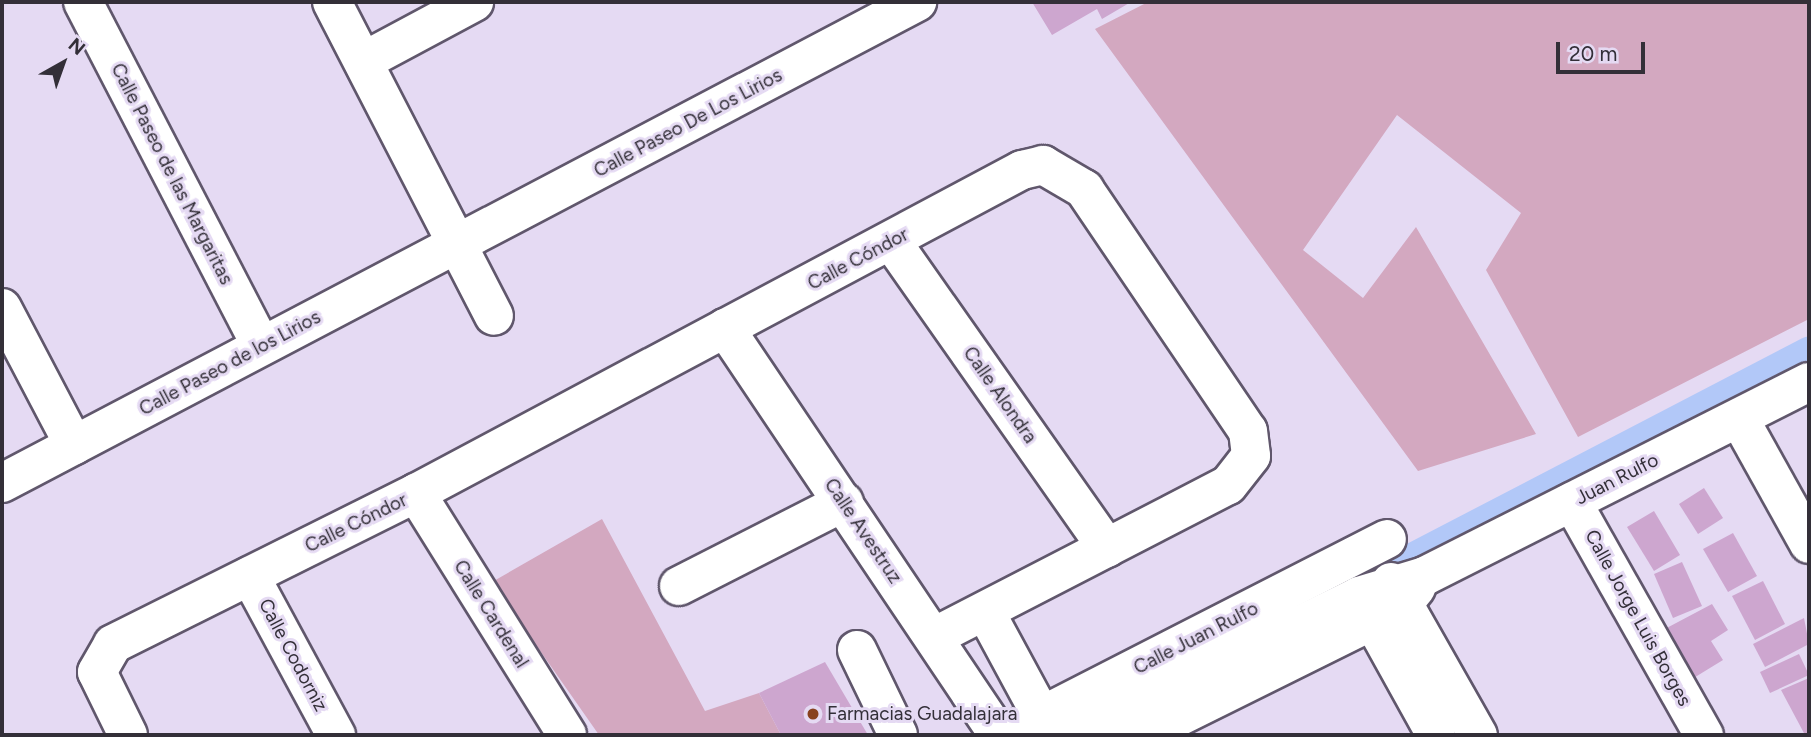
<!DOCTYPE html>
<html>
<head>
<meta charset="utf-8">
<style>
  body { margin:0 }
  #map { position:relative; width:1811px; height:737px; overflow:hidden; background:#e5daf3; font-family:Figtree,sans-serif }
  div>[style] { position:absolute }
  .green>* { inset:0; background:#d3a8c0 }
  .canal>* { height:32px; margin:-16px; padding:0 16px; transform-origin:16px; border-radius:16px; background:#b2c8f8 }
  .building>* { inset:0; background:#cda6cf }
  .roads { filter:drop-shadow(2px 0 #60576c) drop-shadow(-2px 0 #60576c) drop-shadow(0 2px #60576c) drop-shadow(0 -2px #60576c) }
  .minor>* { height:38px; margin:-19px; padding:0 19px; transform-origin:19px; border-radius:19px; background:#fff }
  .dots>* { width:19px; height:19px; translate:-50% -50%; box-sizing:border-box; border:4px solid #e5daf3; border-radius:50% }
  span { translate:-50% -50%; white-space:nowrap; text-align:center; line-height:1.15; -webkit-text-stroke:6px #e5daf3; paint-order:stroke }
  .street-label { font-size:19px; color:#332f38 }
  .poi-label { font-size:19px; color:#332f38 }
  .left { translate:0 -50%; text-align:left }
  .frame { position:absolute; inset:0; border:4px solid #332f38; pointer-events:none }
  .north { position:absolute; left:28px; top:28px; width:70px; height:70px; -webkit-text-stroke:5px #e5daf3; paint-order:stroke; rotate:40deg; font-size:19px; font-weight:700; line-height:28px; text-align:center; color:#332f38 }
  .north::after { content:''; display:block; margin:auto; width:24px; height:32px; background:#332f38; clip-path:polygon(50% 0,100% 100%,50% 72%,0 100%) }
  .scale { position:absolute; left:1556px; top:42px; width:89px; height:32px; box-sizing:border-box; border:4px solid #332f38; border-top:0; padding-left:9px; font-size:21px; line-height:24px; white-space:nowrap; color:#332f38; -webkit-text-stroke:5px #e5daf3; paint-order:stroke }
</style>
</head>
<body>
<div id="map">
  <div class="green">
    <i style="clip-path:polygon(1148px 2px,1809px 2px,1809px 319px,1578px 437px,1486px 270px,1521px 213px,1397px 115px,1303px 250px,1363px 298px,1416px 227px,1536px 434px,1418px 471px,1095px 29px)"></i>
    <i style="clip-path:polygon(602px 519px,705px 711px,759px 693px,781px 735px,599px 735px,492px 582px)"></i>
  </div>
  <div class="canal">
    <i style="left:1375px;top:564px;width:26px;rotate:2deg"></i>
    <i style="left:1401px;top:565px;width:460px;rotate:-27.5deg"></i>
  </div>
  <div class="building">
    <i style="clip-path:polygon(1032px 2px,1131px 2px,1102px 19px,1097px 9px,1052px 35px)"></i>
    <i style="clip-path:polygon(1704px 488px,1723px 518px,1698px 534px,1679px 504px)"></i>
    <i style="clip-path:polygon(1654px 511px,1680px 555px,1654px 571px,1627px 527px)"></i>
    <i style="clip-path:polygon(1733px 533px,1757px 576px,1728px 592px,1703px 549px)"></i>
    <i style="clip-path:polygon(1682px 562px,1702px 606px,1673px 618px,1654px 574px)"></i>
    <i style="clip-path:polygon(1763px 581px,1785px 624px,1755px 640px,1732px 596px)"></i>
    <i style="clip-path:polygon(1712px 604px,1728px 630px,1711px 641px,1723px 660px,1692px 679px,1661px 631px)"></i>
    <i style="clip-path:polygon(1804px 618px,1809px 644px,1765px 667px,1753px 644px)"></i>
    <i style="clip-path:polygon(1799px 654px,1809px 675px,1770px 693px,1760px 672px)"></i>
    <i style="clip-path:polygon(825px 662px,868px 735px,781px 735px,759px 693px)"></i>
    <i style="clip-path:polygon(1809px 678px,1809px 733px,1805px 735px,1781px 690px)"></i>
  </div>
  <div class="roads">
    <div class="minor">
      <i style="left:83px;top:2px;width:387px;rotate:62.6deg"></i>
      <i style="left:332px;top:2px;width:353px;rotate:62.7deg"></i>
      <i style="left:364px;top:61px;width:125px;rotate:-28.2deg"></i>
      <i style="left:892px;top:242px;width:374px;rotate:54.9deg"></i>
      <i style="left:2px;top:308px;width:155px;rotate:62.3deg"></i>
      <i style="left:725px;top:328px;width:490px;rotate:56.1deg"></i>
      <i style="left:1739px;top:418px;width:144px;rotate:60.9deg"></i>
      <i style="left:2px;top:483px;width:1034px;rotate:-27.73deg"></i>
      <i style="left:416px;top:493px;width:285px;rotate:58deg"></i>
      <i style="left:1572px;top:502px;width:268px;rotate:60.5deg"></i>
      <i style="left:250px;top:576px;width:181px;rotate:61.6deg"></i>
      <i style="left:1391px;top:582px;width:176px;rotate:60.4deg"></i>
      <i style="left:679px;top:586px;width:185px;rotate:-27deg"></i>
      <i style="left:1360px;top:598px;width:157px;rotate:61deg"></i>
      <i style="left:986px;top:613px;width:139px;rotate:61.6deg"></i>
      <i style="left:857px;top:650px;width:94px;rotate:64.2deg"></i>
      <i style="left:128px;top:735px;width:70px;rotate:-116.2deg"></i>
      <i style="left:97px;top:672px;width:32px;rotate:-60deg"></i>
      <i style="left:113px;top:644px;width:339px;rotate:-26.5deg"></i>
      <i style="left:416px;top:493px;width:687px;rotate:-28.06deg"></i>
      <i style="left:1022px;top:170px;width:22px;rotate:-13deg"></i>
      <i style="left:1043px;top:165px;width:48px;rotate:30.3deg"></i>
      <i style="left:1084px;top:189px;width:292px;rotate:55.9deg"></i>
      <i style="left:1248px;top:431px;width:25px;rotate:83deg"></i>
      <i style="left:1251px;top:456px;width:37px;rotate:128deg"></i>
      <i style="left:1228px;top:485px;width:331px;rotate:152.7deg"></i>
      <i style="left:1004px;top:735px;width:430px;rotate:-27.1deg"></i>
      <i style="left:1078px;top:735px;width:313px;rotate:-26.3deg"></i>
      <i style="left:1359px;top:596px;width:69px;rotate:-16.9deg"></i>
      <i style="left:1425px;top:576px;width:430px;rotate:-26.8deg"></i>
      <i style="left:1142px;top:735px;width:257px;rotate:-26.4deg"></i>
      <i style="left:1372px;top:621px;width:35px;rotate:-29deg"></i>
      <i style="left:1403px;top:604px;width:21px;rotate:-51deg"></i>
    </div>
  </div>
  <div class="dots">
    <i style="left:813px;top:714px;background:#88411f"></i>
  </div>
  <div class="street-label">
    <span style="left:688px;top:123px;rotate:-28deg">Calle Paseo De Los Lirios</span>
    <span style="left:172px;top:174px;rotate:63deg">Calle Paseo de las Margaritas</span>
    <span style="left:858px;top:259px;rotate:-28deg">Calle Cóndor</span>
    <span style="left:230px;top:363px;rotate:-28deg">Calle Paseo de los Lirios</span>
    <span style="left:1000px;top:395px;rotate:55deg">Calle Alondra</span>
    <span style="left:1617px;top:479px;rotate:-27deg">Juan Rulfo</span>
    <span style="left:356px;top:523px;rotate:-26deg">Calle Cóndor</span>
    <span style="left:863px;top:531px;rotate:56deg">Calle Avestruz</span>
    <span style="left:491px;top:614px;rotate:58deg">Calle Cardenal</span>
    <span style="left:1638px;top:618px;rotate:61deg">Calle Jorge Luis Borges</span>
    <span style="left:1196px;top:638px;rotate:-27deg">Calle Juan Rulfo</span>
    <span style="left:293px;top:655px;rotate:62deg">Calle Codorniz</span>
  </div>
  <div class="poi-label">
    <span class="left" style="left:827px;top:714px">Farmacias Guadalajara</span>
  </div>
  <div class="frame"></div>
  <div class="north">N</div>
  <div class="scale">20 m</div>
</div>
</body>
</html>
